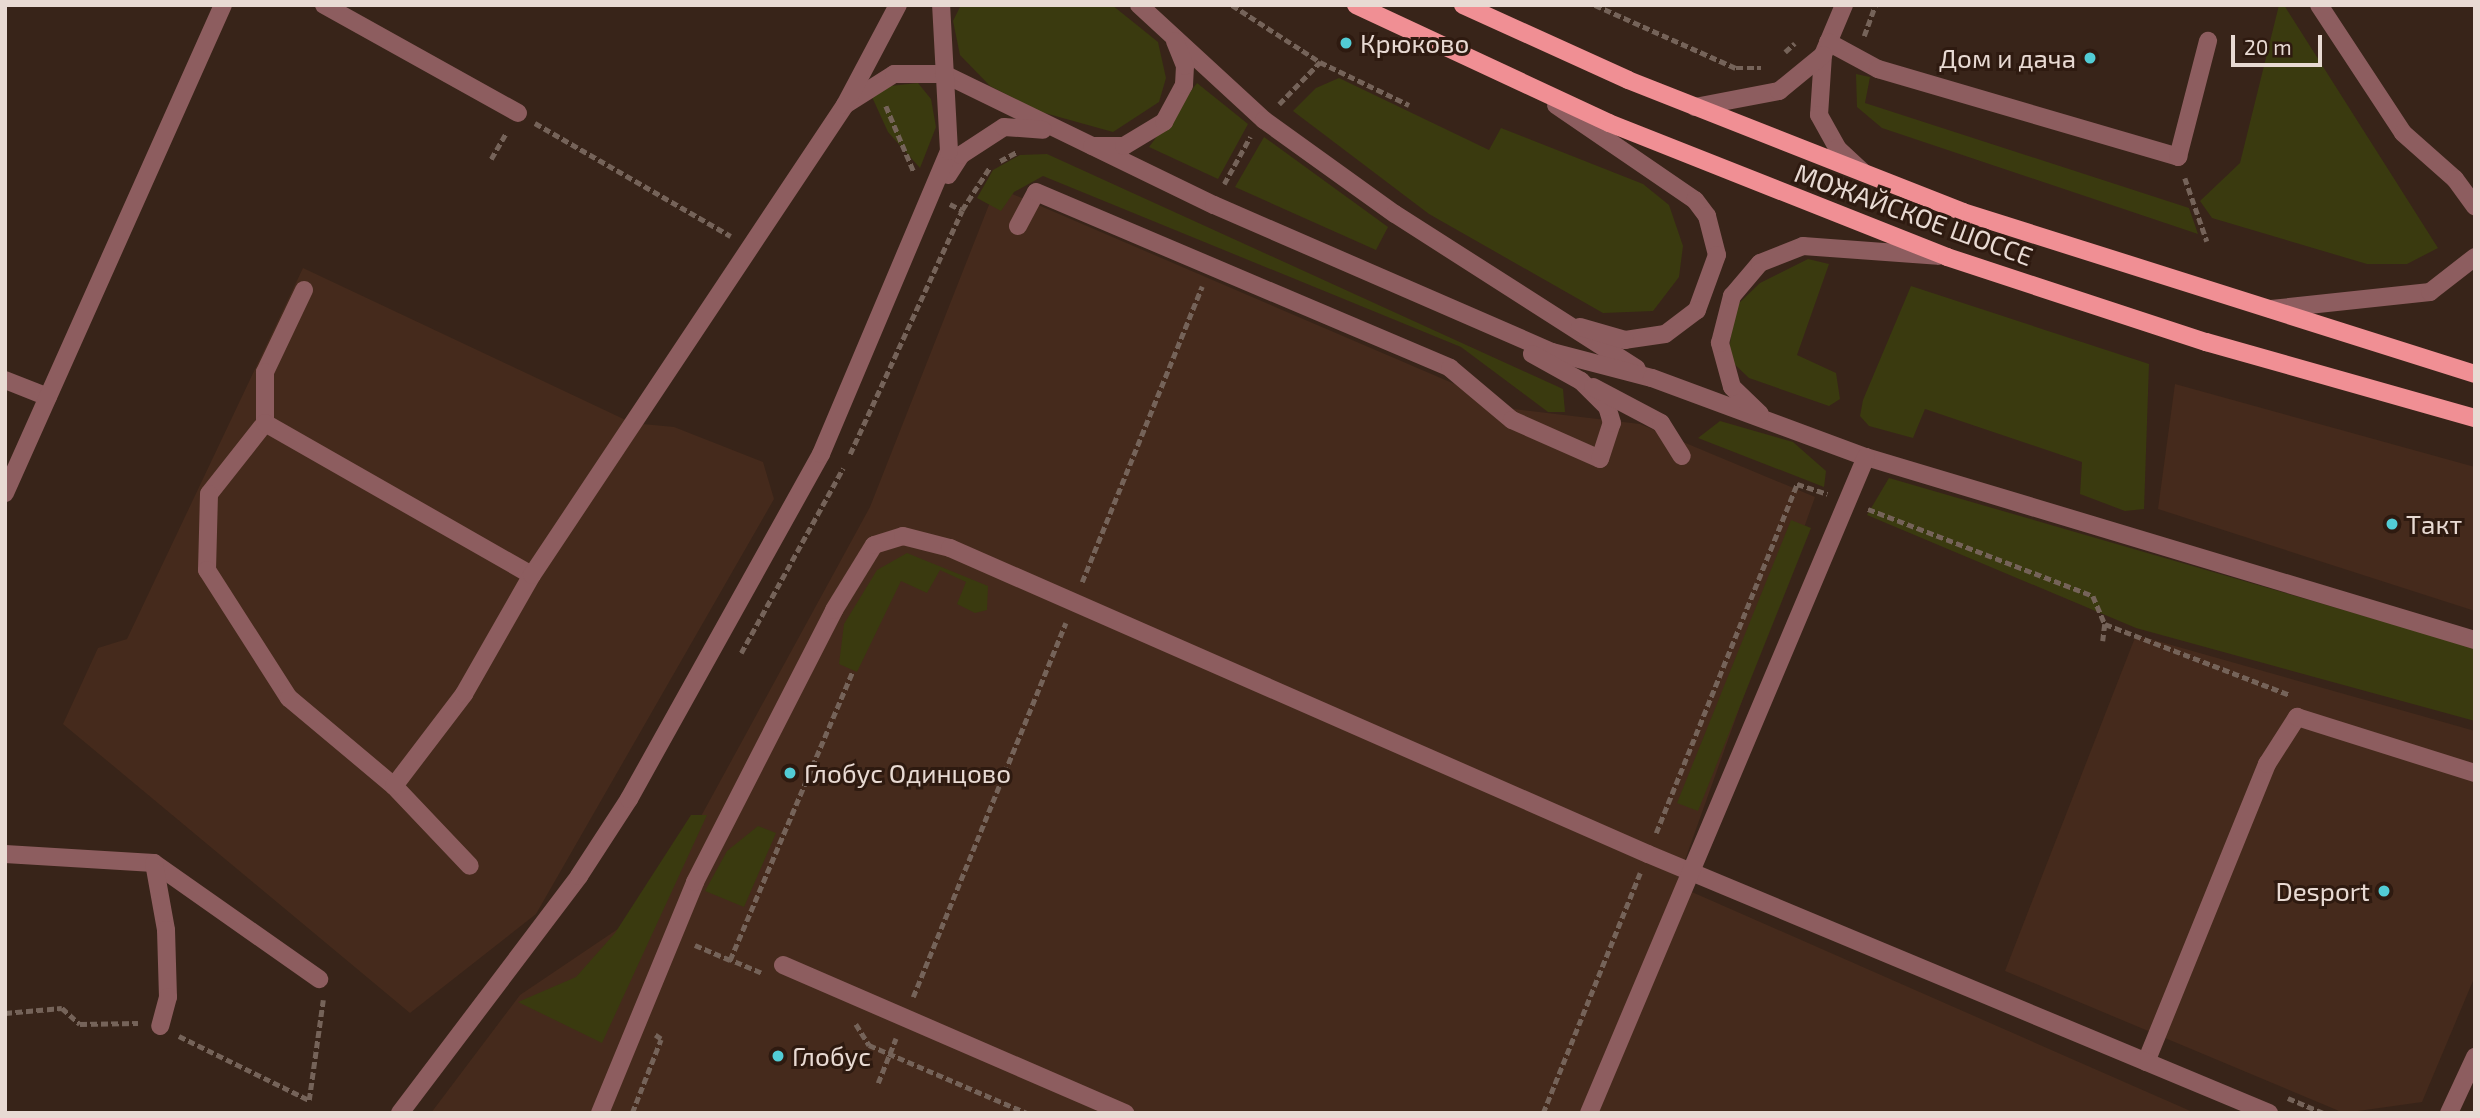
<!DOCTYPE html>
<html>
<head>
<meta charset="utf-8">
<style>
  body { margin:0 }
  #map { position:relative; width:2480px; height:1118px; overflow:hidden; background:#382419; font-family:"Exo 2",sans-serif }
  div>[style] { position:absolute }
  .built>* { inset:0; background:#452a1c }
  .green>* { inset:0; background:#3a3a0f }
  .path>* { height:4.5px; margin-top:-2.25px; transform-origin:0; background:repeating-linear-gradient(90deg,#756359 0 7px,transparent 0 10.5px) }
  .minor>* { height:18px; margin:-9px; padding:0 9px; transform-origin:9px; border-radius:9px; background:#8d5d5f }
  .major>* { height:18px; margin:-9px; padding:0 9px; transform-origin:9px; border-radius:9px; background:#f08f94 }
  .dots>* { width:19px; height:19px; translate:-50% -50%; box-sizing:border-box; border:4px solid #2e1a10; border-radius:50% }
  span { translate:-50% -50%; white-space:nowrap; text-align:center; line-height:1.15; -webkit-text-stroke:6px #2e1a10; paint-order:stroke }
  .poi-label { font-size:26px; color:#e8dad3 }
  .left { translate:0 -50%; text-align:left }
  .right { translate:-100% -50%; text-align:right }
  .street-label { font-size:26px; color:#e8dad3 }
  .frame { position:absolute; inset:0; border:7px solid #e8dad3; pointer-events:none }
  .scale { position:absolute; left:2231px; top:35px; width:91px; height:32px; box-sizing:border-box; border:4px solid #e8dad3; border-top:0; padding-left:9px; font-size:21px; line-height:24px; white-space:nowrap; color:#e8dad3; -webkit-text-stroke:5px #2e1a10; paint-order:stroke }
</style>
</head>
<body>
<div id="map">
  <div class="built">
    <i style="clip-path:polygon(996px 187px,1513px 409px,1640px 424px,1815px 497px,1676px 885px,2195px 1113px,431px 1113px,520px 995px,652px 906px,870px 507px)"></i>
    <i style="clip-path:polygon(303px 268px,632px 423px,674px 427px,763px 462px,774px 499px,536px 914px,410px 1013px,63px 724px,98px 648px,127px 639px)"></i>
    <i style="clip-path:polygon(2175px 384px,2475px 467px,2475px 611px,2158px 509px)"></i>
    <i style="clip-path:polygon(2136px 635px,2475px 731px,2475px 976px,2422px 1102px,2344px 1113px,2005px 971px)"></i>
  </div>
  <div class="green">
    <i style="clip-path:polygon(961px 5px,1112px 5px,1158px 42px,1166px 78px,1159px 102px,1113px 132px,1041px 112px,990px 86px,960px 55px,953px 21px)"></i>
    <i style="clip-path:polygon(2279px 5px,2284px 5px,2438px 248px,2407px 264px,2367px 264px,2212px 218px,2200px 201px,2240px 163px)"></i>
    <i style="clip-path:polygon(1856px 74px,1870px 77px,1865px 103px,2189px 208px,2198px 234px,1882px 128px,1857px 107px)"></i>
    <i style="clip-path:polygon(1339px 78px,1489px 150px,1501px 128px,1643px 184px,1669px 205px,1683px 246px,1679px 277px,1653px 311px,1603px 313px,1429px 214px,1293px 111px,1316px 88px)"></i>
    <i style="clip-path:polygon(918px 83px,931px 99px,936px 127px,920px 168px,888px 132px,872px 97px,890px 86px)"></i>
    <i style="clip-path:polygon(1197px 83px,1248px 124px,1218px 179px,1149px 147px)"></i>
    <i style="clip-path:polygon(1264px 137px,1388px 227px,1376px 250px,1235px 187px)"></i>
    <i style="clip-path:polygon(1047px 154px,1563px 389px,1565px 412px,1548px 412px,1461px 347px,1043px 176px,1014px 192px,1001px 211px,977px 198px,993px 170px,1020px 155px)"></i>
    <i style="clip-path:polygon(1808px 259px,1829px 264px,1797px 355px,1836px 373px,1840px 399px,1829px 406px,1749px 378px,1728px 358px,1735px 307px,1760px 283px)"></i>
    <i style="clip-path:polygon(1911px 286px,2149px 364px,2144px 509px,2125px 511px,2080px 494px,2082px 462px,1925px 409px,1913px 438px,1869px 426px,1860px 416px,1863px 400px)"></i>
    <i style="clip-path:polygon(1720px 421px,1793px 442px,1826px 471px,1824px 487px,1698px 438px)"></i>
    <i style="clip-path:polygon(1889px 478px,2475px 648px,2475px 721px,2136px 628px,1867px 515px)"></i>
    <i style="clip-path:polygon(1791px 520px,1811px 528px,1698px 811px,1677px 803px)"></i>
    <i style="clip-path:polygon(907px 553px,988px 586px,987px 610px,975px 613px,957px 604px,966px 582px,940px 570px,927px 593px,901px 581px,857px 672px,839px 664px,844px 624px,877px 570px)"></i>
    <i style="clip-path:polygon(691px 815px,707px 815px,602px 1043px,518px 1002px,576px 977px,615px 933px)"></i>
    <i style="clip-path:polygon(758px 826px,776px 833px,744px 907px,705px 891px,727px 851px)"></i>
  </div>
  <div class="path">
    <i style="left:1232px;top:5px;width:105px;rotate:32.9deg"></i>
    <i style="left:1595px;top:5px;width:154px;rotate:24.1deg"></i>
    <i style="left:1736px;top:68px;width:25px"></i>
    <i style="left:1864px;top:36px;width:33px;rotate:-70deg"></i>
    <i style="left:1785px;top:52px;width:13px;rotate:-42deg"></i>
    <i style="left:1279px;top:104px;width:59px;rotate:-45.7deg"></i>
    <i style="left:1320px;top:62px;width:99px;rotate:25.8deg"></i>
    <i style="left:886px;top:106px;width:72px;rotate:67deg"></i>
    <i style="left:535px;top:123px;width:226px;rotate:30deg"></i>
    <i style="left:491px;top:159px;width:30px;rotate:-60deg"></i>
    <i style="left:1000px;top:161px;width:19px;rotate:-28deg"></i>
    <i style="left:2185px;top:178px;width:67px;rotate:70.8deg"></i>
    <i style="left:1224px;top:184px;width:54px;rotate:-61deg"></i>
    <i style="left:950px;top:204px;width:13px;rotate:27deg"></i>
    <i style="left:962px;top:210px;width:51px;rotate:-56.9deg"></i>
    <i style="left:850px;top:454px;width:268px;rotate:-65.3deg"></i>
    <i style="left:1868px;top:509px;width:241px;rotate:21.1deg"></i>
    <i style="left:2093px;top:596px;width:30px;rotate:67deg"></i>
    <i style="left:2105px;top:624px;width:17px;rotate:97deg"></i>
    <i style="left:1082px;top:582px;width:319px;rotate:-67.9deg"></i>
    <i style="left:2105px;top:624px;width:198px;rotate:21deg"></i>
    <i style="left:741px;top:653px;width:211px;rotate:-61.1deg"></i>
    <i style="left:1656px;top:833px;width:376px;rotate:-68deg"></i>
    <i style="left:1797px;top:484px;width:32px;rotate:18deg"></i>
    <i style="left:695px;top:945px;width:38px;rotate:23deg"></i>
    <i style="left:761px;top:973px;width:34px;rotate:-157deg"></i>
    <i style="left:730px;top:960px;width:312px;rotate:-67deg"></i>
    <i style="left:913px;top:997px;width:404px;rotate:-67.8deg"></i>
    <i style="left:5px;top:1013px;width:57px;rotate:-5deg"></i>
    <i style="left:62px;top:1008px;width:24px;rotate:42deg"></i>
    <i style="left:80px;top:1024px;width:58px;rotate:-1deg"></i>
    <i style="left:856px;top:1024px;width:25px;rotate:58deg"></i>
    <i style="left:869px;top:1045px;width:172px;rotate:23.3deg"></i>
    <i style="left:179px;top:1036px;width:145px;rotate:26.2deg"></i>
    <i style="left:309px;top:1100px;width:101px;rotate:-82deg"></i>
    <i style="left:878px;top:1083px;width:48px;rotate:-68.2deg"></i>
    <i style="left:2288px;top:1098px;width:38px;rotate:23deg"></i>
    <i style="left:632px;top:1113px;width:79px;rotate:-68.6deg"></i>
    <i style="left:661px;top:1039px;width:7px;rotate:-146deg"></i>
    <i style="left:1543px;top:1113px;width:259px;rotate:-68deg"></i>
  </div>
  <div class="minor">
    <i style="left:324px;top:5px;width:222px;rotate:29.1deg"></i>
    <i style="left:1139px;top:5px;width:170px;rotate:42.6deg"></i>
    <i style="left:1264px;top:120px;width:161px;rotate:35.7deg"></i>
    <i style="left:1395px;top:214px;width:287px;rotate:32.6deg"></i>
    <i style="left:1844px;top:5px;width:54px;rotate:112.8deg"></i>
    <i style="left:1823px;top:55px;width:60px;rotate:93.8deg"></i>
    <i style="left:1819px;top:115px;width:38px;rotate:61deg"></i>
    <i style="left:1837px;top:148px;width:35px;rotate:43deg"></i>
    <i style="left:2319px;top:5px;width:153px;rotate:56.7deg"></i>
    <i style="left:2403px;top:133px;width:69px;rotate:41.5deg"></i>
    <i style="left:2455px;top:179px;width:34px;rotate:54deg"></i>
    <i style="left:1828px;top:42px;width:57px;rotate:28.4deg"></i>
    <i style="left:1878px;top:69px;width:313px;rotate:16.3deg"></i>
    <i style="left:2178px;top:157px;width:120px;rotate:-75.5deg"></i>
    <i style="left:845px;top:105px;width:58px;rotate:-32.3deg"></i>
    <i style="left:894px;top:74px;width:50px"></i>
    <i style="left:944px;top:74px;width:300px;rotate:25.9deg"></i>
    <i style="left:1214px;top:205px;width:369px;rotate:23.5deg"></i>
    <i style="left:1552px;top:352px;width:103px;rotate:14.6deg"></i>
    <i style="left:1652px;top:378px;width:228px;rotate:20.3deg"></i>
    <i style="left:1866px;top:457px;width:636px;rotate:16.73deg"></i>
    <i style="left:1556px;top:105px;width:168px;rotate:34.4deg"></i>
    <i style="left:1695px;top:200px;width:20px;rotate:53deg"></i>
    <i style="left:1707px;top:216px;width:40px;rotate:75.6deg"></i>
    <i style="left:1717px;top:255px;width:59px;rotate:110deg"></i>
    <i style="left:1697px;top:310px;width:40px;rotate:143deg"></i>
    <i style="left:1665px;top:334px;width:40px;rotate:171.5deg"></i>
    <i style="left:1625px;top:340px;width:47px;rotate:-163.9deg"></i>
    <i style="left:1695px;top:107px;width:86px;rotate:-10.8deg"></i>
    <i style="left:1779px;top:91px;width:57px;rotate:-39.3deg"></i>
    <i style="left:1092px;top:146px;width:32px"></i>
    <i style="left:1124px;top:146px;width:47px;rotate:-31deg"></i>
    <i style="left:1164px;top:122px;width:42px;rotate:-61.6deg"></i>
    <i style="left:1184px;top:85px;width:19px;rotate:-87deg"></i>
    <i style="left:1185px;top:66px;width:27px;rotate:-112deg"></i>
    <i style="left:948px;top:175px;width:24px;rotate:-57deg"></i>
    <i style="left:961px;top:155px;width:51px;rotate:-33.1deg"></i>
    <i style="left:1004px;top:127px;width:39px;rotate:4deg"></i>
    <i style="left:1018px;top:226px;width:38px;rotate:-62deg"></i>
    <i style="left:1036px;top:192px;width:450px;rotate:23deg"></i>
    <i style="left:1450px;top:368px;width:81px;rotate:40deg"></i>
    <i style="left:1512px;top:420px;width:96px;rotate:23.9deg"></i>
    <i style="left:1600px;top:459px;width:38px;rotate:-72deg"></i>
    <i style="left:1612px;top:423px;width:17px;rotate:-107deg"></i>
    <i style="left:1607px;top:407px;width:37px;rotate:-135deg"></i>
    <i style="left:1581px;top:381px;width:56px;rotate:-151.1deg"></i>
    <i style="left:304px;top:290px;width:91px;rotate:115.4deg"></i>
    <i style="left:265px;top:372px;width:51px;rotate:90deg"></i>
    <i style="left:265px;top:423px;width:90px;rotate:128.3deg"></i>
    <i style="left:209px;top:494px;width:76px;rotate:91.5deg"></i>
    <i style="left:207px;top:570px;width:152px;rotate:57.4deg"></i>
    <i style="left:289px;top:698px;width:137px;rotate:40deg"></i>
    <i style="left:394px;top:786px;width:110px;rotate:46.5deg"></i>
    <i style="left:2271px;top:309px;width:160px;rotate:-6.1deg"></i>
    <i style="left:2430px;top:292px;width:57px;rotate:-37.9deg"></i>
    <i style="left:5px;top:380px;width:46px;rotate:21.6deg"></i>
    <i style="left:1593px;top:387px;width:77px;rotate:27.9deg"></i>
    <i style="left:1661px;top:423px;width:39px;rotate:58deg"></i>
    <i style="left:1760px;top:414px;width:39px;rotate:-136deg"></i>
    <i style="left:1732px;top:387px;width:46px;rotate:-105.3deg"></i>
    <i style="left:1720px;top:343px;width:49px;rotate:-75.7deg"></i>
    <i style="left:1732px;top:296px;width:43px;rotate:-49.7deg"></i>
    <i style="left:1760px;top:263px;width:46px;rotate:-21.6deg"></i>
    <i style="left:1803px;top:246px;width:135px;rotate:4.2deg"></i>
    <i style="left:265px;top:423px;width:307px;rotate:29.7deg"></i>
    <i style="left:5px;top:493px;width:534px;rotate:-65.93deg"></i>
    <i style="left:394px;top:786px;width:116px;rotate:-52.7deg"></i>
    <i style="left:464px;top:694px;width:137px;rotate:-60.3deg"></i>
    <i style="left:532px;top:575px;width:565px;rotate:-56.34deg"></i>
    <i style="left:845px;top:105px;width:113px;rotate:-62.1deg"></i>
    <i style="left:5px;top:854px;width:149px;rotate:3.5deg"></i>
    <i style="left:154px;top:863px;width:202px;rotate:35.1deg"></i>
    <i style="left:154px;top:863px;width:68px;rotate:79.8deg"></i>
    <i style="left:166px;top:930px;width:67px;rotate:88.3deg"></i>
    <i style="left:168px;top:997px;width:30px;rotate:105deg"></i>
    <i style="left:783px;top:965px;width:373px;rotate:23.4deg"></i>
    <i style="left:2146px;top:1062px;width:322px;rotate:-67.9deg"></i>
    <i style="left:2267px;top:764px;width:56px;rotate:-57.4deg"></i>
    <i style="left:2297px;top:717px;width:187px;rotate:17.5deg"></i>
    <i style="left:400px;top:1113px;width:297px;rotate:-52.9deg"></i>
    <i style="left:579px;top:876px;width:92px;rotate:-57deg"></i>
    <i style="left:629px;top:799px;width:395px;rotate:-60.9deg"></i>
    <i style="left:821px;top:454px;width:329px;rotate:-67.1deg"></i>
    <i style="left:949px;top:151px;width:146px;rotate:-93.1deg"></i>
    <i style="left:600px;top:1113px;width:250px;rotate:-67.6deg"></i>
    <i style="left:695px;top:882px;width:305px;rotate:-62.9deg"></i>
    <i style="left:834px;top:610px;width:76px;rotate:-58.4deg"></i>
    <i style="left:874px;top:545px;width:30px;rotate:-17deg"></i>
    <i style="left:903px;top:536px;width:49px;rotate:14.3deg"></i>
    <i style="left:950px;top:548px;width:762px;rotate:23.67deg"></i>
    <i style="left:1648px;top:854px;width:673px;rotate:22.64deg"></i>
    <i style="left:1589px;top:1113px;width:712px;rotate:-67.11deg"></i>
    <i style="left:2449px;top:1113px;width:62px;rotate:-65.1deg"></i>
  </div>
  <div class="major">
    <i style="left:1356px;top:5px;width:279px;rotate:25deg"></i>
    <i style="left:1609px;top:123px;width:364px;rotate:21.6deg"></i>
    <i style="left:1947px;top:257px;width:273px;rotate:18.2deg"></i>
    <i style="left:2206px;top:342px;width:280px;rotate:15.8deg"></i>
    <i style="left:1463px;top:5px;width:181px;rotate:24.4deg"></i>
    <i style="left:1628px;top:80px;width:360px;rotate:21.5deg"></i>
    <i style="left:1963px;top:212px;width:537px;rotate:17.56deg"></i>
  </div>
  <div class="dots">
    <i style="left:1346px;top:43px;background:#52ccd5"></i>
    <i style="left:2090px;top:58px;background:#52ccd5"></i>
    <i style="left:2392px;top:524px;background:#52ccd5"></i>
    <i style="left:790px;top:773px;background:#52ccd5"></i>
    <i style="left:2384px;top:891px;background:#52ccd5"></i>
    <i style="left:778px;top:1056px;background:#52ccd5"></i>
  </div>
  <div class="poi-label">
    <span class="left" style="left:1360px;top:43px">Крюково</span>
    <span class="right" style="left:2076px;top:58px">Дом и дача</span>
    <span class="left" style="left:2406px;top:524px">Такт</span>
    <span class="left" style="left:804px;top:773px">Глобус Одинцово</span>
    <span class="right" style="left:2370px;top:891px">Desport</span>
    <span class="left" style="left:792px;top:1056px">Глобус</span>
  </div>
  <div class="street-label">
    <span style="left:1914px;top:214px;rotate:20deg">МОЖАЙСКОЕ ШОССЕ</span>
  </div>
  <div class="frame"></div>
  <div class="scale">20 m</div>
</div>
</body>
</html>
